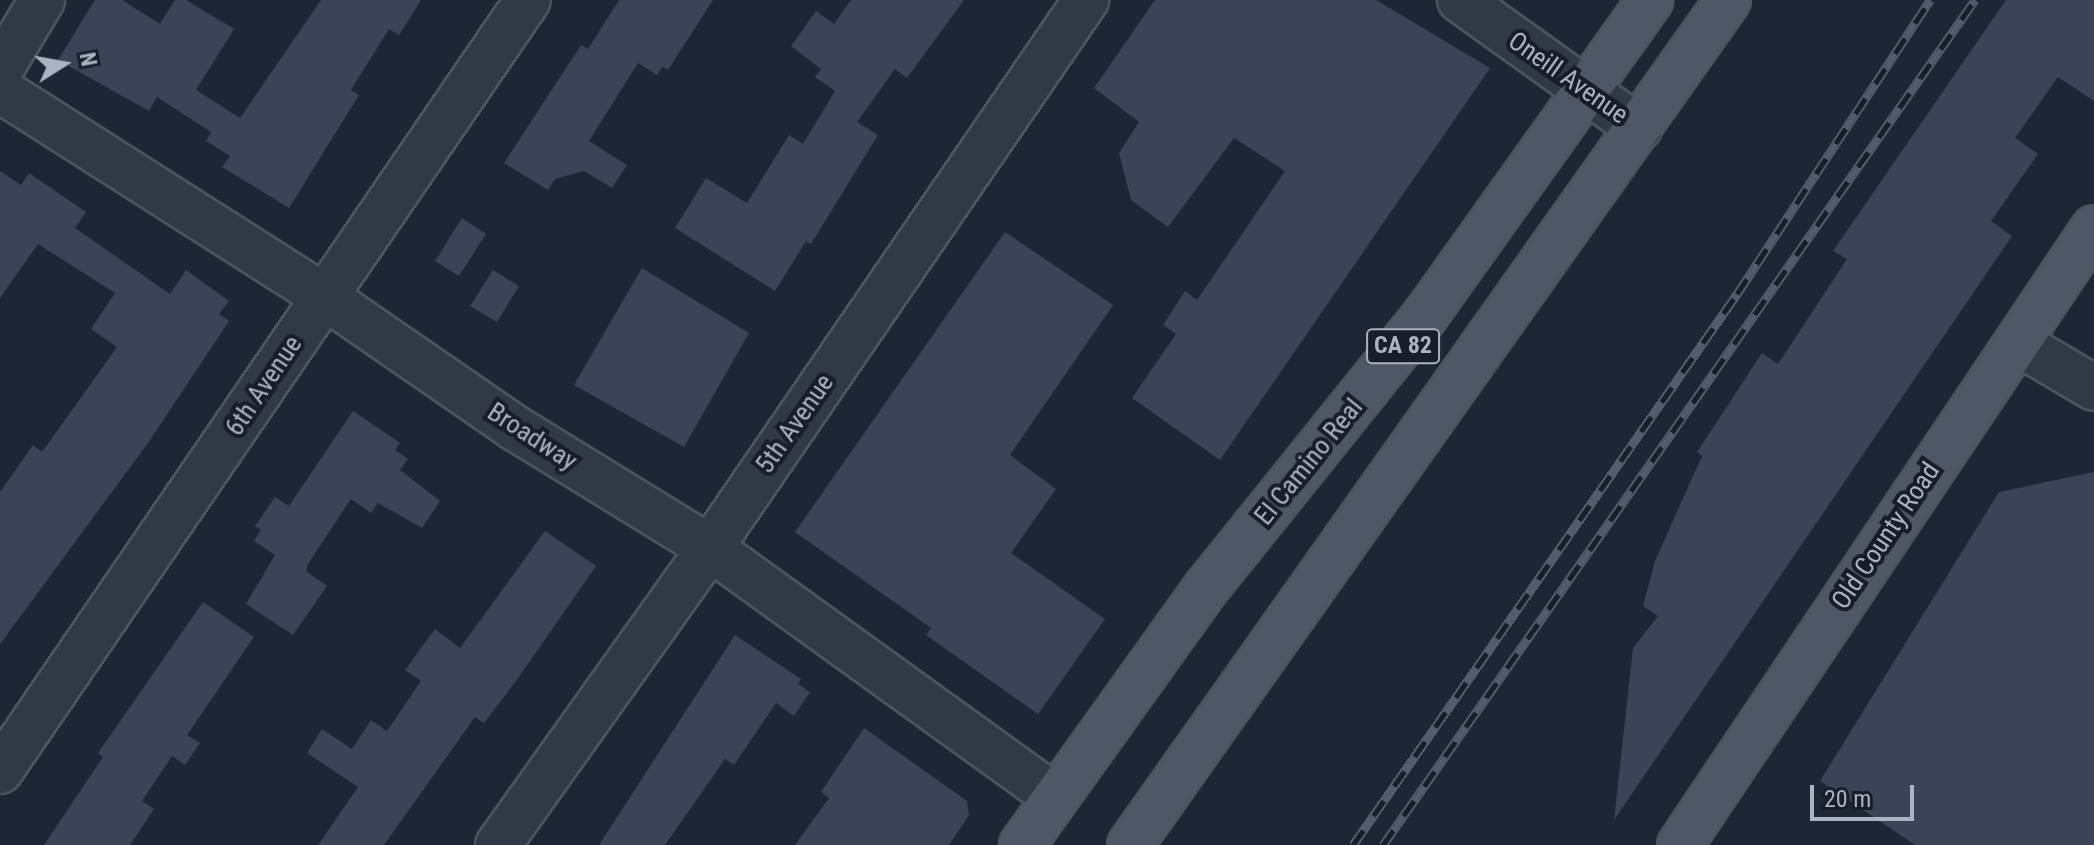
<!DOCTYPE html>
<html>
<head>
<meta charset="utf-8">
<style>
  body { margin:0 }
  #map { position:relative; width:2094px; height:845px; overflow:hidden; background:#1e2635; font-family:"Roboto Condensed",sans-serif }
  div>[style] { position:absolute }
  .building>* { inset:0; background:#3a4456 }
  .roads { filter:drop-shadow(2px 0 #4c5361) drop-shadow(-2px 0 #4c5361) drop-shadow(0 2px #4c5361) drop-shadow(0 -2px #4c5361) }
  .minor>* { height:44px; margin:-22px; padding:0 22px; transform-origin:22px; border-radius:22px; background:#313846 }
  .major>* { height:44px; margin:-22px; padding:0 22px; transform-origin:22px; border-radius:22px; background:#4f5766 }
  .rail>* { height:9px; margin-top:-4.5px; transform-origin:0; background:repeating-linear-gradient(90deg,#171e2a 0 18px,#535c6d 0 36px); box-sizing:border-box; border-block:2px solid #535c6d }
  span { translate:-50% -50%; white-space:nowrap; text-align:center; line-height:1.15; -webkit-text-stroke:8px #171e2a; paint-order:stroke }
  .shield-label span { padding:2px 6px; background:#171e2a; border:2px solid; border-radius:6px; -webkit-text-stroke-width:0 }
  .shield-label { font-size:24px; color:#abb3c3; font-weight:700 }
  .street-label { font-size:26px; color:#abb3c3 }
  .north { position:absolute; left:24px; top:24px; width:80px; height:80px; -webkit-text-stroke:6px #171e2a; paint-order:stroke; rotate:79deg; font-size:22px; font-weight:700; line-height:32px; text-align:center; color:#abb3c3 }
  .north::after { content:''; display:block; margin:auto; width:28px; height:36px; background:#abb3c3; clip-path:polygon(50% 0,100% 100%,50% 72%,0 100%) }
  .scale { position:absolute; left:1810px; top:785px; width:104px; height:36px; box-sizing:border-box; border:4px solid #abb3c3; border-top:0; padding-left:10px; font-size:24px; line-height:28px; white-space:nowrap; color:#abb3c3; -webkit-text-stroke:6px #171e2a; paint-order:stroke }
</style>
</head>
<body>
<div id="map">
  <div class="building">
    <i style="clip-path:polygon(95px 0,122px 0,160px 24px,175px 0,186px 0,234px 29px,196px 90px,240px 118px,321px 0,421px 0,399px 35px,389px 29px,351px 90px,359px 95px,289px 208px,222px 167px,230px 156px,206px 141px,211px 132px,157px 97px,149px 111px,58px 60px)"></i>
    <i style="clip-path:polygon(619px 0,713px 0,668px 70px,662px 67px,657px 75px,638px 63px,589px 141px,627px 165px,612px 188px,584px 171px,555px 179px,548px 190px,504px 163px,581px 45px,588px 49px)"></i>
    <i style="clip-path:polygon(851px 0,964px 0,907px 78px,895px 69px,857px 122px,878px 135px,811px 244px,806px 241px,775px 291px,675px 228px,706px 178px,747px 203px,789px 135px,803px 144px,835px 91px,815px 77px,821px 69px,791px 46px,816px 11px,834px 24px)"></i>
    <i style="clip-path:polygon(1155px 0,1376px 0,1490px 68px,1220px 460px,1132px 398px,1176px 334px,1163px 325px,1185px 291px,1197px 300px,1285px 171px,1234px 138px,1168px 227px,1131px 200px,1119px 153px,1139px 122px,1094px 88px)"></i>
    <i style="clip-path:polygon(2006px 0,2094px 0,2094px 101px,2058px 77px,2015px 138px,2038px 154px,1991px 221px,2012px 236px,1614px 820px,1633px 648px,1658px 616px,1643px 606px,1655px 561px,1702px 456px,1697px 452px,1762px 353px,1778px 364px,1847px 259px,1833px 251px)"></i>
    <i style="clip-path:polygon(0 171px,21px 185px,29px 173px,86px 212px,75px 228px,170px 294px,186px 270px,229px 301px,219px 314px,229px 321px,148px 443px,0 644px,0 492px,33px 445px,42px 452px,117px 347px,91px 329px,115px 293px,38px 244px,0 298px)"></i>
    <i style="clip-path:polygon(462px 218px,486px 234px,459px 276px,435px 261px)"></i>
    <i style="clip-path:polygon(1005px 232px,1113px 305px,1010px 455px,1056px 489px,1011px 553px,1105px 619px,1038px 714px,926px 635px,931px 628px,795px 532px)"></i>
    <i style="clip-path:polygon(642px 268px,749px 333px,684px 447px,574px 385px)"></i>
    <i style="clip-path:polygon(493px 270px,519px 286px,497px 322px,470px 306px)"></i>
    <i style="clip-path:polygon(353px 411px,400px 443px,395px 450px,408px 459px,400px 470px,440px 501px,422px 528px,378px 503px,371px 513px,351px 499px,308px 564px,306px 571px,327px 586px,293px 635px,246px 604px,275px 555px,254px 541px,261px 530px,255px 526px,275px 497px,289px 506px)"></i>
    <i style="clip-path:polygon(2094px 472px,2094px 845px,1915px 845px,1820px 781px,1999px 492px)"></i>
    <i style="clip-path:polygon(545px 531px,596px 566px,516px 681px,484px 723px,475px 717px,384px 845px,318px 845px,358px 787px,307px 753px,322px 729px,352px 749px,371px 720px,387px 731px,421px 681px,405px 670px,435px 629px,460px 648px)"></i>
    <i style="clip-path:polygon(203px 602px,254px 637px,187px 735px,200px 743px,185px 765px,172px 756px,142px 801px,154px 809px,130px 845px,44px 845px,103px 757px,98px 753px)"></i>
    <i style="clip-path:polygon(735px 635px,801px 679px,798px 684px,810px 692px,794px 716px,776px 703px,734px 765px,725px 759px,665px 845px,599px 845px)"></i>
    <i style="clip-path:polygon(864px 728px,967px 801px,969px 815px,949px 845px,795px 845px,829px 798px,821px 792px)"></i>
  </div>
  <div class="roads">
    <div class="minor">
      <i style="left:1460px;top:0;width:220px;rotate:35.6deg"></i>
      <i style="left:0;top:70px;width:82px;rotate:-59deg"></i>
      <i style="left:0;top:90px;width:385px;rotate:32.5deg"></i>
      <i style="left:325px;top:297px;width:231px;rotate:34.6deg"></i>
      <i style="left:515px;top:428px;width:229px;rotate:31.6deg"></i>
      <i style="left:710px;top:548px;width:425px;rotate:35.8deg"></i>
      <i style="left:2018px;top:343px;width:88px;rotate:30.6deg"></i>
      <i style="left:0;top:771px;width:934px;rotate:-55.6deg"></i>
      <i style="left:498px;top:845px;width:365px;rotate:-54.5deg"></i>
      <i style="left:710px;top:548px;width:665px;rotate:-55.54deg"></i>
    </div>
    <div class="major">
      <i style="left:1022px;top:845px;width:317px;rotate:-54.4deg"></i>
      <i style="left:1207px;top:587px;width:348px;rotate:-51.2deg"></i>
      <i style="left:1425px;top:316px;width:388px;rotate:-54.5deg"></i>
      <i style="left:1130px;top:845px;width:1035px;rotate:-54.71deg"></i>
      <i style="left:1680px;top:845px;width:743px;rotate:-56.14deg"></i>
    </div>
  </div>
  <div class="rail">
    <i style="left:1353px;top:845px;width:672px;rotate:-55.13deg"></i>
    <i style="left:1737px;top:294px;width:352px;rotate:-56.7deg"></i>
    <i style="left:1383px;top:845px;width:1032px;rotate:-54.99deg"></i>
  </div>
  <div class="shield-label">
    <span style="left:1403px;top:346px">CA 82</span>
  </div>
  <div class="street-label">
    <span style="left:1568px;top:78px;rotate:35deg">Oneill Avenue</span>
    <span style="left:264px;top:386px;rotate:-56deg">6th Avenue</span>
    <span style="left:795px;top:424px;rotate:-55deg">5th Avenue</span>
    <span style="left:532px;top:437px;rotate:33deg">Broadway</span>
    <span style="left:1309px;top:462px;rotate:-51deg">El Camino Real</span>
    <span style="left:1886px;top:536px;rotate:-56deg">Old County Road</span>
  </div>
  <div class="north">N</div>
  <div class="scale">20 m</div>
</div>
</body>
</html>
